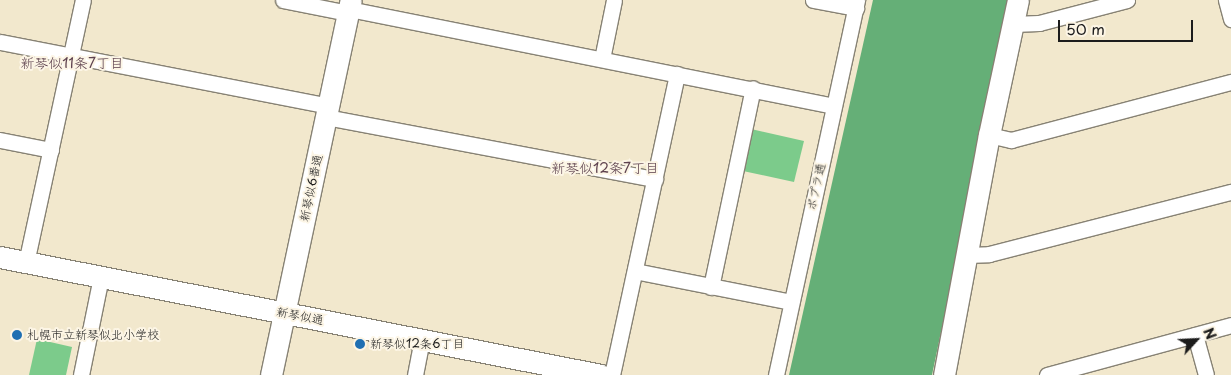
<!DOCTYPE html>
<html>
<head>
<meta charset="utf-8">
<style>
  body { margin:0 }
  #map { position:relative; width:1231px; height:375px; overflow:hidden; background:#f2e8cd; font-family:"Playpen Sans","Klee One",sans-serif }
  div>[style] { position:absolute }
  .green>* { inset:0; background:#7ccb8b }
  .forest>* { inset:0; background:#65af77 }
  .roads { filter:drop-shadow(1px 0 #878274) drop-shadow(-1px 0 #878274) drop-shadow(0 1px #878274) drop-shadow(0 -1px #878274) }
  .street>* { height:15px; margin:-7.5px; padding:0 7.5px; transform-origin:7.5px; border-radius:7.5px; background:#fff }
  .secondary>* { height:21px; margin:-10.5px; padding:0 10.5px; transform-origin:10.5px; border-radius:10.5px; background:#fff }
  .dots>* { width:14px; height:14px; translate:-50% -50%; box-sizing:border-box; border:2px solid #fcf5e5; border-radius:50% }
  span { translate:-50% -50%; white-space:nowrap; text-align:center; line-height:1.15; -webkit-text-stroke:4px #fcf5e5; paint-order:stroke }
  .street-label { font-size:12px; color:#1c1c1c }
  .poi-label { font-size:12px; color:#1c1c1c }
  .left { translate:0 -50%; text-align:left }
  .neighbourhood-label { font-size:14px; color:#5e424f }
  .north { position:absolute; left:1171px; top:315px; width:50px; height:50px; -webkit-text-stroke:4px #fcf5e5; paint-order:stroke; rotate:65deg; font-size:14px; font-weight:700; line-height:20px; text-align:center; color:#1c1c1c }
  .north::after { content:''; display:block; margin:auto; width:18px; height:22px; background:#1c1c1c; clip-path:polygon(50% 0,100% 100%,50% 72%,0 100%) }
  .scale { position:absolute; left:1058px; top:20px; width:135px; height:22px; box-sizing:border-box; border:2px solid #1c1c1c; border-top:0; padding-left:6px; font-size:15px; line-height:18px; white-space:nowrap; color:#1c1c1c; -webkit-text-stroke:4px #fcf5e5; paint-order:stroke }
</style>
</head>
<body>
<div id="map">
  <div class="green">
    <i style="clip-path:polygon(751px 129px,804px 141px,794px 182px,743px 171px)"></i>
    <i style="clip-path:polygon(37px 339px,72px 347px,66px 375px,29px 375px)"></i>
  </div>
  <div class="forest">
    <i style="clip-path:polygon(873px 0,1010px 0,932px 375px,789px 375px)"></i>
  </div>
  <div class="roads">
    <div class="street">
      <i style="left:283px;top:0;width:66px;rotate:11.3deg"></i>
      <i style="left:813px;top:0;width:44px;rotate:10.5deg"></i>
      <i style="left:1226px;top:0;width:20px;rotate:75deg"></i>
      <i style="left:349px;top:9px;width:494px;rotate:11.3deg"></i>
      <i style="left:1013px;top:24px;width:26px;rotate:-2deg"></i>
      <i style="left:1039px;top:23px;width:91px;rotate:-14.6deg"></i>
      <i style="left:0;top:42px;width:334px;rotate:11deg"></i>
      <i style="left:602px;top:59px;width:60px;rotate:-78.5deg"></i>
      <i style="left:326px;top:117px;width:335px;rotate:10.7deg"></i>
      <i style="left:989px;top:135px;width:23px;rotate:13deg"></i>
      <i style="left:1011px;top:140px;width:228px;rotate:-14.8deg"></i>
      <i style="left:0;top:140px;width:52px;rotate:11.1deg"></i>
      <i style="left:966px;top:255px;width:23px;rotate:-2deg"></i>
      <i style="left:989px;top:254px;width:250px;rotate:-14.4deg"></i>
      <i style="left:26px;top:263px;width:269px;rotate:-77.8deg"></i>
      <i style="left:635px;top:271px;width:159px;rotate:11.2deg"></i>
      <i style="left:711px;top:287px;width:203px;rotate:-78.1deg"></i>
      <i style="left:1195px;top:335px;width:41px;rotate:74.6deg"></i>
      <i style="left:81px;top:375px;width:100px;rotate:-78.5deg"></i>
      <i style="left:415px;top:375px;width:36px;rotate:-79deg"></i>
      <i style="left:612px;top:375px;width:308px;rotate:-77.8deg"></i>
      <i style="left:776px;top:375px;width:384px;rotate:-77.8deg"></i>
      <i style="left:1047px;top:375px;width:191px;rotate:-15.2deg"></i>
    </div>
    <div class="secondary">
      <i style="left:0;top:257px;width:612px;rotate:11.11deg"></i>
      <i style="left:271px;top:375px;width:383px;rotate:-78deg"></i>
      <i style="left:944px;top:375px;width:244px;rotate:-79.4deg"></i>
      <i style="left:989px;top:135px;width:138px;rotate:-77.9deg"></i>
    </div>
  </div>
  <div class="dots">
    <i style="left:17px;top:335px;background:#1f6fb2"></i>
    <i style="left:360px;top:344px;background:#1f6fb2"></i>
  </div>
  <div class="street-label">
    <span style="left:816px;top:187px;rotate:-78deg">ポプラ通</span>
    <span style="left:311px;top:188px;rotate:-78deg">新琴似6番通</span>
    <span style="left:300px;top:316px;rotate:11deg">新琴似通</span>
  </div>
  <div class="poi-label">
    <span class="left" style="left:27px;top:335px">札幌市立新琴似北小学校</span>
    <span class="left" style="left:370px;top:344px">新琴似12条6丁目</span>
  </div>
  <div class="neighbourhood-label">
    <span style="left:72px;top:63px">新琴似11条7丁目</span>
    <span style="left:605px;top:168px">新琴似12条7丁目</span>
  </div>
  <div class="north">N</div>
  <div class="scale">50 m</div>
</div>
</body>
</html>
